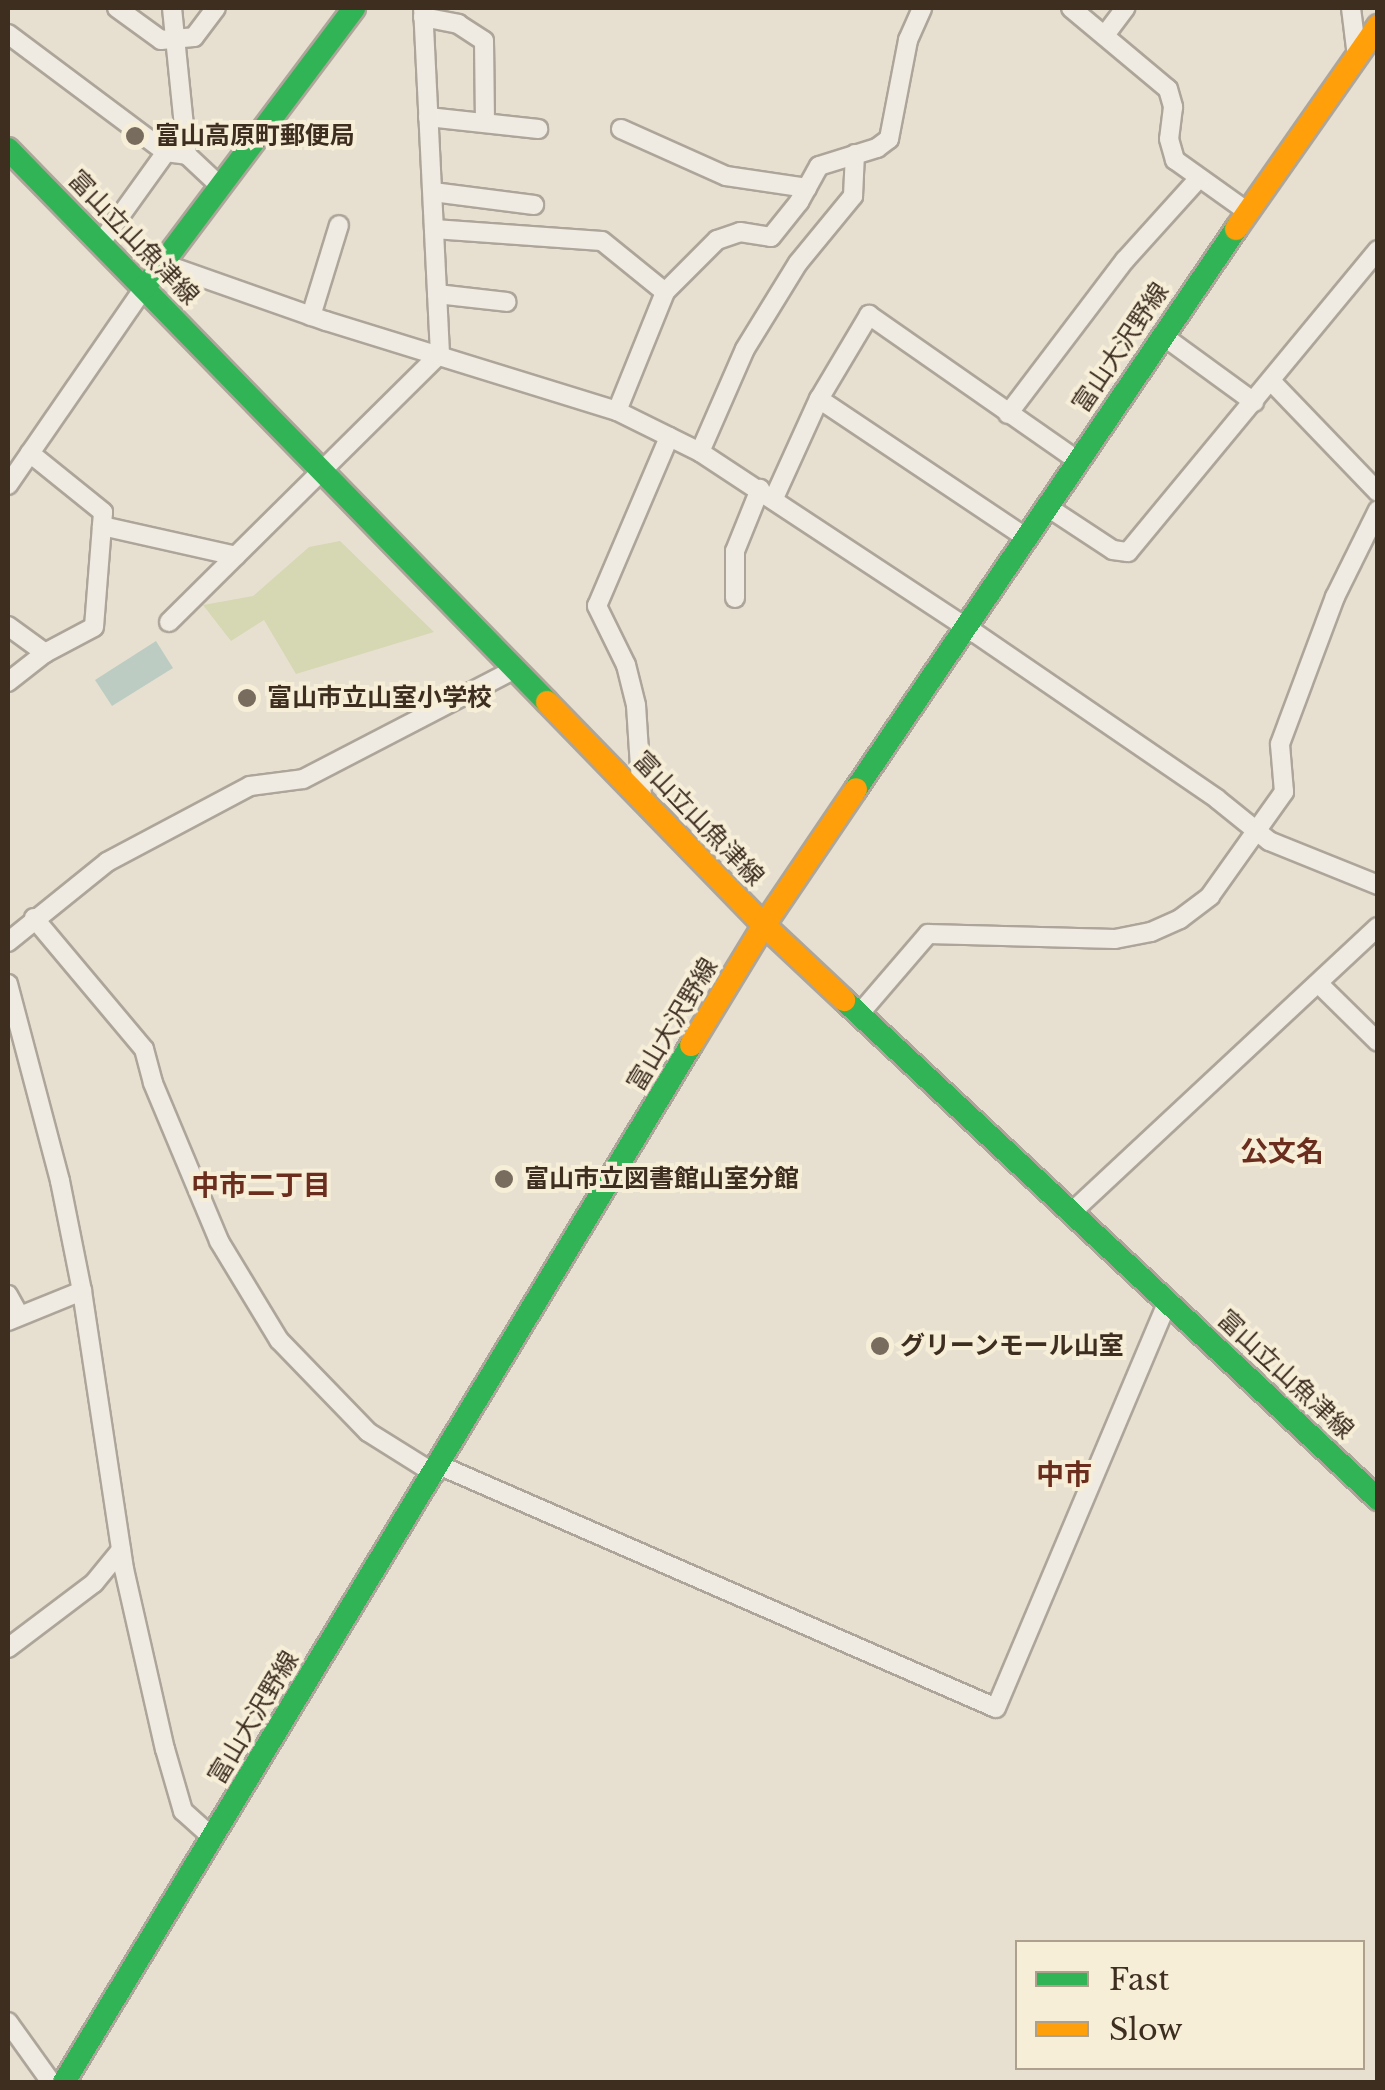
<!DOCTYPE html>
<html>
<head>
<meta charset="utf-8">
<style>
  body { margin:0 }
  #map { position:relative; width:1385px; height:2090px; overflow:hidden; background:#e7e0d1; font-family:"Libre Baskerville","Noto Sans JP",serif }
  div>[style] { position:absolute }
  .green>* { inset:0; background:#d6d7b3 }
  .water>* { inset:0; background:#bcccc2 }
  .roads { filter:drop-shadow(2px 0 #ada599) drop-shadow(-2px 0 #ada599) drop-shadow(0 2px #ada599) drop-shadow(0 -2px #ada599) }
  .street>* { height:18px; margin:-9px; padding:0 9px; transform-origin:9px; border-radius:9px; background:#efebe3 }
  .fast>* { height:22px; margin:-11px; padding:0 11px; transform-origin:11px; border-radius:11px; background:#30b455 }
  .slow>* { height:22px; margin:-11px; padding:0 11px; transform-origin:11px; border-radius:11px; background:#ff9f0a }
  .dots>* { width:28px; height:28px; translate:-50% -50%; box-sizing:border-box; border:5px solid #f7eed8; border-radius:50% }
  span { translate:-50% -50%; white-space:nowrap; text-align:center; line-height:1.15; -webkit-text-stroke:8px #f7eed8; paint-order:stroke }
  .poi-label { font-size:25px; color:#3d2e20; font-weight:700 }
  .left { translate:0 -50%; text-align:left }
  .street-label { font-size:25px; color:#3d2e20 }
  .neighbourhood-label { font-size:28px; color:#6b2e1e; font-weight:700 }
  .frame { position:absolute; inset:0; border:10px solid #3d2e20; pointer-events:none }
  .legend { position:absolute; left:1015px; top:1940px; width:350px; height:130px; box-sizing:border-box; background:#f7eed8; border:2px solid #ada18e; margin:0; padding:12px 18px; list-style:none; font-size:30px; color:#3d2e20 }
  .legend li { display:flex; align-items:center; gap:20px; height:50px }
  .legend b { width:50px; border:2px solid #ada18e }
</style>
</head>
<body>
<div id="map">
  <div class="green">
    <i style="clip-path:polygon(340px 541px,434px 632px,296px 674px,264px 620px,231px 641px,203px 605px,253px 596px,309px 547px)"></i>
  </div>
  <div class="water">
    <i style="clip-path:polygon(156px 641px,173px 668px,112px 706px,95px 680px)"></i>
  </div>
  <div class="roads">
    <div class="street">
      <i style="left:117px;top:8px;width:54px;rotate:36deg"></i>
      <i style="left:161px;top:40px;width:33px;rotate:-5deg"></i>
      <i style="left:194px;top:37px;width:36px;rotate:-53deg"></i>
      <i style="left:172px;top:8px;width:148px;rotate:84.2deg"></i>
      <i style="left:187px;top:155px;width:45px;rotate:43.2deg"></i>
      <i style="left:1071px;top:8px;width:126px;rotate:39.9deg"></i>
      <i style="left:1168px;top:89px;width:19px;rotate:74deg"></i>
      <i style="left:1173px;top:107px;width:32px;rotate:97deg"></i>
      <i style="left:1169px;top:139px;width:22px;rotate:74deg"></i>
      <i style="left:1175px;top:160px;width:90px;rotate:35.5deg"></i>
      <i style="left:1351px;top:8px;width:48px;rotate:82.9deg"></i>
      <i style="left:423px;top:17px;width:36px;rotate:11deg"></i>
      <i style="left:458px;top:24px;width:31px;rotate:33deg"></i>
      <i style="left:484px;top:41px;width:82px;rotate:89.3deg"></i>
      <i style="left:8px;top:34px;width:197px;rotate:36.8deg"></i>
      <i style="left:166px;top:152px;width:21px;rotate:8deg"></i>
      <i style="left:1105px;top:35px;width:34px;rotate:-53deg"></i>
      <i style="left:428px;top:117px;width:111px;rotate:6.2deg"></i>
      <i style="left:621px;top:129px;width:115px;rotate:24.1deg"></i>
      <i style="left:726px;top:176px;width:82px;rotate:8.4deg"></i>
      <i style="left:433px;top:192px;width:102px;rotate:7.3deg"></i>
      <i style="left:434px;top:229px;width:168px;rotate:4.1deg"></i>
      <i style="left:602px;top:241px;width:81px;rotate:39deg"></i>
      <i style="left:100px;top:244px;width:113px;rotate:-54.3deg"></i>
      <i style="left:161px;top:263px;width:175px;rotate:19.4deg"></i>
      <i style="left:326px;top:321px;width:305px;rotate:17.2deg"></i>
      <i style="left:617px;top:411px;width:93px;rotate:26.3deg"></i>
      <i style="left:700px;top:452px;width:329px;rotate:33.4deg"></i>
      <i style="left:975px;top:633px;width:293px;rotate:34.4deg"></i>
      <i style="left:1217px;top:799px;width:67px;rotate:38.9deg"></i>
      <i style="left:1269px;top:841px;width:118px;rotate:22deg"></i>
      <i style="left:437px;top:294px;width:70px;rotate:6.5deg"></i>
      <i style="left:311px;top:316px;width:95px;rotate:-72.9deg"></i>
      <i style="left:1162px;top:335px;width:114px;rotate:36.1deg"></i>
      <i style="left:1271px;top:381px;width:154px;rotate:46.1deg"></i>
      <i style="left:819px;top:399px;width:248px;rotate:33.8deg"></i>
      <i style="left:617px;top:411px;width:128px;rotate:-68deg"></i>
      <i style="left:665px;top:292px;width:74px;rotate:-45deg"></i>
      <i style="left:717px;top:240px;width:24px;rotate:-19deg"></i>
      <i style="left:740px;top:232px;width:31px;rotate:9deg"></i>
      <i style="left:771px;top:237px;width:45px;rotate:-51.3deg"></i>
      <i style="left:799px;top:202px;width:41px;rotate:-60.9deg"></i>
      <i style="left:819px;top:166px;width:61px;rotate:-17.2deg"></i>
      <i style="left:877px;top:148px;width:15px;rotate:-37deg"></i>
      <i style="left:889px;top:139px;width:101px;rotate:-79.1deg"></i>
      <i style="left:908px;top:40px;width:35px;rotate:-66deg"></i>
      <i style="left:1008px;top:414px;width:193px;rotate:-52.8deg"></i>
      <i style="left:1125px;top:260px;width:110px;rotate:-47.9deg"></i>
      <i style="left:700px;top:452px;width:112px;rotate:-66.4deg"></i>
      <i style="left:745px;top:349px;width:101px;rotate:-58.4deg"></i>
      <i style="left:798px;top:263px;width:87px;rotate:-50.6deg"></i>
      <i style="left:853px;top:196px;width:42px;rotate:-87.3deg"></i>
      <i style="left:8px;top:485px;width:239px;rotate:-55.4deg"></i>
      <i style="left:774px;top:498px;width:109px;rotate:-65.6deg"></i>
      <i style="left:819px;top:399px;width:98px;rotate:-59.2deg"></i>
      <i style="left:869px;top:315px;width:255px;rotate:34.9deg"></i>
      <i style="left:1046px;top:506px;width:80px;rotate:33.3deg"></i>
      <i style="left:1113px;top:550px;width:15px;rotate:8deg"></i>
      <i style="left:1128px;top:552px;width:392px;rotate:-50.4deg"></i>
      <i style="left:102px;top:526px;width:137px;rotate:12.6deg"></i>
      <i style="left:735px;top:598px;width:47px;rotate:-90deg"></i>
      <i style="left:735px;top:551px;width:67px;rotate:-68deg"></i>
      <i style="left:169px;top:622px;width:381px;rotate:-44.7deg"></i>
      <i style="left:440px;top:354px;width:346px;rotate:-92.8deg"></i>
      <i style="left:8px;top:626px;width:46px;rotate:36.1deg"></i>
      <i style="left:8px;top:682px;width:47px;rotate:-38.1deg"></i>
      <i style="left:45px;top:653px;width:55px;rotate:-28deg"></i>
      <i style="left:94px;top:627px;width:115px;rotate:-85.5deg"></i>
      <i style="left:103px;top:512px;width:94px;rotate:-141.1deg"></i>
      <i style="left:642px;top:798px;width:93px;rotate:-93.7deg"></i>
      <i style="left:636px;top:705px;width:41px;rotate:-104deg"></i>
      <i style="left:626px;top:665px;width:66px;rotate:-116.2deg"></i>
      <i style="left:597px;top:606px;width:184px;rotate:-66.9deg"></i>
      <i style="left:34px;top:918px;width:171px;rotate:50deg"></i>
      <i style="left:144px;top:1049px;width:35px;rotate:75deg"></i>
      <i style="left:153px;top:1083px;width:171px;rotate:67.3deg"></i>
      <i style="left:219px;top:1241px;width:116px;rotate:58.8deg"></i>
      <i style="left:279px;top:1340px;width:128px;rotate:45.9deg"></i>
      <i style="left:368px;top:1432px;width:79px;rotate:32.1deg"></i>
      <i style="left:8px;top:942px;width:127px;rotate:-38.9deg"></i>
      <i style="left:107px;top:862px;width:162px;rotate:-28deg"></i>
      <i style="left:250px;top:786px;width:53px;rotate:-7.5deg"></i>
      <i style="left:303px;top:779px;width:239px;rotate:-27.4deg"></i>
      <i style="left:8px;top:984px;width:204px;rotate:75.2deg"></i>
      <i style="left:60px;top:1181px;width:112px;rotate:78.7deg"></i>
      <i style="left:82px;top:1291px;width:281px;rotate:81.4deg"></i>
      <i style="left:124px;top:1569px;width:185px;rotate:77.2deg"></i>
      <i style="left:165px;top:1749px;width:65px;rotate:73.8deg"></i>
      <i style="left:183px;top:1811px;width:40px;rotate:42deg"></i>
      <i style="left:1320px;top:985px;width:81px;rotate:44.5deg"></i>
      <i style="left:861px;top:1012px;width:103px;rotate:-49.3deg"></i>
      <i style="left:928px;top:934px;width:187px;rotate:1.5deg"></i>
      <i style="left:1115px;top:939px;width:37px;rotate:-11deg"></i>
      <i style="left:1151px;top:932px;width:32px;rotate:-24deg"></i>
      <i style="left:1180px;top:919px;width:38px;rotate:-37deg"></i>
      <i style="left:1210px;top:896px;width:128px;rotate:-54.6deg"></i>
      <i style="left:1284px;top:792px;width:48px;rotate:-94.8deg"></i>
      <i style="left:1280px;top:744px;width:157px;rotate:-69.5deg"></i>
      <i style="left:1335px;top:597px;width:97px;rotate:-63.7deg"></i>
      <i style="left:1072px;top:1212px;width:418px;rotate:-43deg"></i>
      <i style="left:8px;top:1295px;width:23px;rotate:61deg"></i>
      <i style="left:8px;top:1321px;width:80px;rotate:-22.1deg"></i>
      <i style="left:441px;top:1466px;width:605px;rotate:23.56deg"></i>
      <i style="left:996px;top:1708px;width:440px;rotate:-67.1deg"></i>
      <i style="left:8px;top:1648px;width:108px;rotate:-37.1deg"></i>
      <i style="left:94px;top:1583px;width:43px;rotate:-50.7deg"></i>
      <i style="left:8px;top:2022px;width:74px;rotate:54.4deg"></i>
    </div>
    <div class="fast">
      <i style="left:8px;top:149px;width:772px;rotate:45.73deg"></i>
      <i style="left:144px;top:288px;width:350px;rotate:-53.1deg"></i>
      <i style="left:856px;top:789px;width:677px;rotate:-55.84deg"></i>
      <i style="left:844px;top:1000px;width:731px;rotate:43.06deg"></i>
      <i style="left:64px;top:2082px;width:1212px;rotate:-58.84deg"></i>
    </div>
    <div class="slow">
      <i style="left:1236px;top:229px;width:248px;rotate:-55deg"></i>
      <i style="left:547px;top:702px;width:311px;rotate:45.8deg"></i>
      <i style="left:764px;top:925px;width:110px;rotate:43.2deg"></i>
      <i style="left:691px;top:1045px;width:140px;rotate:-58.7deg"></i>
      <i style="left:764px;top:925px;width:164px;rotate:-55.9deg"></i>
    </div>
  </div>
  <div class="dots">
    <i style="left:135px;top:136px;background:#786c5e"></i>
    <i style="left:247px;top:698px;background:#786c5e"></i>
    <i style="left:504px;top:1179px;background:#786c5e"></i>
    <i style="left:880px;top:1346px;background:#786c5e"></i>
  </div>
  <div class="poi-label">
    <span class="left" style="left:155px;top:136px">富山高原町郵便局</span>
    <span class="left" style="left:267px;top:698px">富山市立山室小学校</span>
    <span class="left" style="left:524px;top:1179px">富山市立図書館山室分館</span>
    <span class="left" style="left:900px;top:1346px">グリーンモール山室</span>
  </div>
  <div class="street-label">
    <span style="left:133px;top:238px;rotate:46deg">富山立山魚津線</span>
    <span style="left:1121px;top:348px;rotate:-56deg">富山大沢野線</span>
    <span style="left:698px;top:819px;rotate:46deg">富山立山魚津線</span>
    <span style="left:673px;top:1025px;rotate:-59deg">富山大沢野線</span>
    <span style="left:1285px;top:1375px;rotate:43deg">富山立山魚津線</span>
    <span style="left:254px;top:1718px;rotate:-59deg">富山大沢野線</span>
  </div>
  <div class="neighbourhood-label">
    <span style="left:1282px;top:1152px">公文名</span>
    <span style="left:261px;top:1186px">中市二丁目</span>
    <span style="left:1064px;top:1475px">中市</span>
  </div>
  <div class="frame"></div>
  <ul class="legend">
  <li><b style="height:12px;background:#30b455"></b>Fast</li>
  <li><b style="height:12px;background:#ff9f0a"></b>Slow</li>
  </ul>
</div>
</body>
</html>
